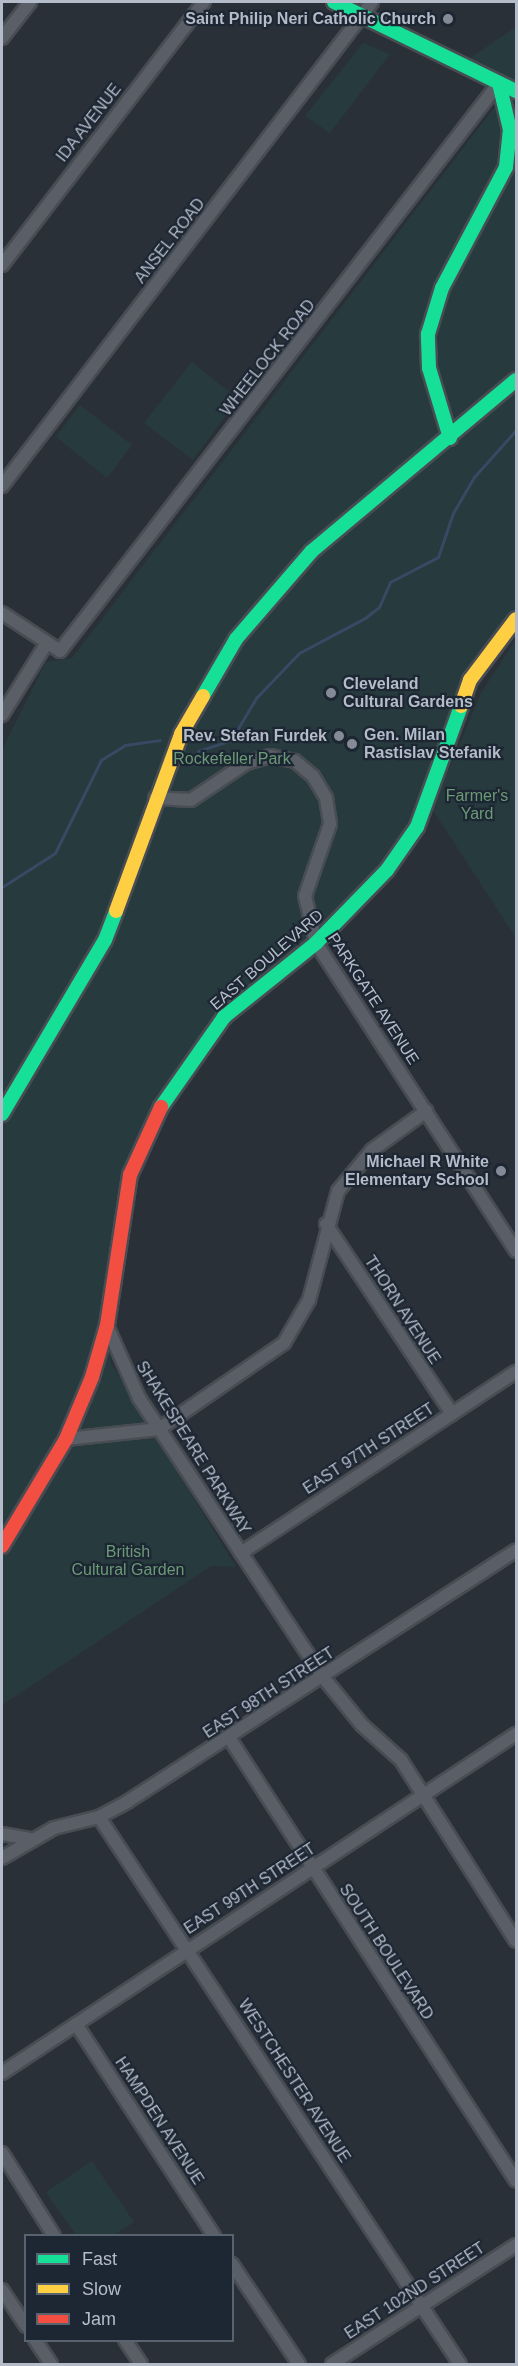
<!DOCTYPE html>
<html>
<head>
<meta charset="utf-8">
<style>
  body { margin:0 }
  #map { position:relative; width:518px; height:2366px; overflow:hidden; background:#2a3038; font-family:Helvetica,sans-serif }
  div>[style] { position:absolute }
  .green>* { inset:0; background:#273a3e }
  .stream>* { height:3px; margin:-1.5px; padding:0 1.5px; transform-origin:1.5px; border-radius:1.5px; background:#384963 }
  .roads { filter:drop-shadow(2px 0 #484c53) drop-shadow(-2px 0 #484c53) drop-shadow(0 2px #484c53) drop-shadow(0 -2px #484c53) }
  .street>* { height:12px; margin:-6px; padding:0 6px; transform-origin:6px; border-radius:6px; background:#5a5e66 }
  .fast>* { height:14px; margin:-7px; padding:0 7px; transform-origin:7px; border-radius:7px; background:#16e098 }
  .slow>* { height:14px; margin:-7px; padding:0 7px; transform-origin:7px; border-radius:7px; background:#ffcf43 }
  .jam>* { height:14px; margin:-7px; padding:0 7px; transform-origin:7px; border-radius:7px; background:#f24e42 }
  .dots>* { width:16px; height:16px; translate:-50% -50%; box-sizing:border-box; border:3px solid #1d2633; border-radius:50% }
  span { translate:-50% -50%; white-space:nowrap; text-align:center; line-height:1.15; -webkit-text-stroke:4.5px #1d2633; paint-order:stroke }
  .poi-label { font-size:16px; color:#b4bcc9; font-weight:700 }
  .right { translate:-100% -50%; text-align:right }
  .left { translate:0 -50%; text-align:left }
  .street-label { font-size:16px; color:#b4bcc9 }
  .park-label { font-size:16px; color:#6b9a76 }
  .frame { position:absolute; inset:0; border:3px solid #b4bcc9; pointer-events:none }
  .legend { position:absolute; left:24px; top:2234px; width:210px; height:108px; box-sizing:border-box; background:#1d2633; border:2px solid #59626f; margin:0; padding:8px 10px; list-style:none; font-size:18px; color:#b4bcc9 }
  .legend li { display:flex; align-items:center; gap:12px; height:30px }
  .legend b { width:30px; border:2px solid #59626f }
</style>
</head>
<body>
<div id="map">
  <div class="green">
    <i style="clip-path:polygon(516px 27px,516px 623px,484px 657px,438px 774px,387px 870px,224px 1017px,168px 1091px,128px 1189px,107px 1325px,111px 1363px,236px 1567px,211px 1566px,2px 1705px,2px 750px,46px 662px,72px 658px,494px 108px,499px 83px,461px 64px)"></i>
    <i style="clip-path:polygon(363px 43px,390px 54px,330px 133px,305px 116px)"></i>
    <i style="clip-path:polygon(192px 362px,238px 399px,193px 460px,144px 423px)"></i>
    <i style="clip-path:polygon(80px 405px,132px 445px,107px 478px,56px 437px)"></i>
    <i style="clip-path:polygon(516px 639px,516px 938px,432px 809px,481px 693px)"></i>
    <i style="clip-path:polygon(92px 2161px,134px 2222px,114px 2235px,76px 2235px,46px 2192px)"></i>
  </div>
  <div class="stream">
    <i style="left:198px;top:751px;width:35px;rotate:-18deg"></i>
    <i style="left:231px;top:740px;width:49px;rotate:-59.2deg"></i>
    <i style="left:256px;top:698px;width:62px;rotate:-46.3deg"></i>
    <i style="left:299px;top:653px;width:75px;rotate:-27.9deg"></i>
    <i style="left:365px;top:618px;width:18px;rotate:-38deg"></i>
    <i style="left:379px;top:607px;width:27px;rotate:-66deg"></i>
    <i style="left:390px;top:582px;width:54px;rotate:-27.5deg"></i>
    <i style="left:438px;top:557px;width:46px;rotate:-71.2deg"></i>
    <i style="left:453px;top:513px;width:42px;rotate:-59.7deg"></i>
    <i style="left:474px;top:477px;width:63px;rotate:-48.2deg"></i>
    <i style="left:2px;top:887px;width:63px;rotate:-32.7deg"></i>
    <i style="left:55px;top:853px;width:104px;rotate:-63.7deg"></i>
    <i style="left:101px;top:760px;width:28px;rotate:-32deg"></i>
    <i style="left:125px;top:745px;width:35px;rotate:-8deg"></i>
  </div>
  <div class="roads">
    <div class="street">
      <i style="left:2px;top:38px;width:46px;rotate:-52.1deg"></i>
      <i style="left:2px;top:265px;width:332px;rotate:-52.5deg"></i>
      <i style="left:2px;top:486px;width:609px;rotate:-52.6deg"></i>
      <i style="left:2px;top:613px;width:69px;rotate:33.2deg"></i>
      <i style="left:60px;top:651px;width:718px;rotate:-52.3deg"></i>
      <i style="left:2px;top:715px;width:81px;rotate:-58.1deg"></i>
      <i style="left:155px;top:798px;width:36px;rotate:3deg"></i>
      <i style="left:191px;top:800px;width:66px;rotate:-33.9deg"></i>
      <i style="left:246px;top:763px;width:25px;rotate:-16deg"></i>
      <i style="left:270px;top:756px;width:25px;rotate:11deg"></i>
      <i style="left:295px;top:761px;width:23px;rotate:40deg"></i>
      <i style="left:313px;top:776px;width:26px;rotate:59deg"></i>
      <i style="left:326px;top:798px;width:26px;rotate:81deg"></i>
      <i style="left:330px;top:824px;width:76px;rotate:109.1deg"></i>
      <i style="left:305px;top:896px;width:48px;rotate:76.8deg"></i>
      <i style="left:316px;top:943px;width:367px;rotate:57deg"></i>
      <i style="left:326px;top:1224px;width:228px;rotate:56.4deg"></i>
      <i style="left:107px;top:1326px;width:79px;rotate:66deg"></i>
      <i style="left:139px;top:1398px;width:334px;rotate:56.6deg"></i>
      <i style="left:323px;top:1677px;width:62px;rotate:50.9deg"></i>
      <i style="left:362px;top:1725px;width:52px;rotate:41.9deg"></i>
      <i style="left:401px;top:1760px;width:214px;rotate:57.6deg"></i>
      <i style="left:66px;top:1439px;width:94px;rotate:-6.1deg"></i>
      <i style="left:159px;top:1429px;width:152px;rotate:-34.5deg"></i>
      <i style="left:284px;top:1343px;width:50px;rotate:-59.8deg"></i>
      <i style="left:309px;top:1300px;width:113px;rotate:-75.1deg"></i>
      <i style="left:338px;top:1191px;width:53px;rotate:-50.3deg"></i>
      <i style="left:372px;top:1150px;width:67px;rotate:-35.8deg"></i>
      <i style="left:241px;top:1553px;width:329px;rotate:-33.4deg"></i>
      <i style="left:230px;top:1739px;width:526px;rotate:57.09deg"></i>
      <i style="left:99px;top:1817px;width:655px;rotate:56.58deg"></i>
      <i style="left:2px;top:1834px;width:27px;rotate:10deg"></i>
      <i style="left:2px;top:1858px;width:60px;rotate:-30deg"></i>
      <i style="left:54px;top:1828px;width:46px;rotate:-13.7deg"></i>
      <i style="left:99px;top:1817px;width:32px;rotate:-28deg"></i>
      <i style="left:127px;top:1802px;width:463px;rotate:-32.9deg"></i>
      <i style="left:76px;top:2024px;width:253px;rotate:56.9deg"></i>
      <i style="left:2px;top:2073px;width:616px;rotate:-33.41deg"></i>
      <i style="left:2px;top:2153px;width:98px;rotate:57.9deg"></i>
      <i style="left:232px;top:2264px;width:120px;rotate:56.2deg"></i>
      <i style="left:2px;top:2290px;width:43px;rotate:56.3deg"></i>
      <i style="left:35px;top:2340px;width:29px;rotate:56deg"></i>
      <i style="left:125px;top:2340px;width:29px;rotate:56deg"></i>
      <i style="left:332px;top:2364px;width:219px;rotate:-32.9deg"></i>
    </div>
    <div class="fast">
      <i style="left:334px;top:2px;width:203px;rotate:26.1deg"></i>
      <i style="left:450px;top:438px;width:73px;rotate:-106.7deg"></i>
      <i style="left:429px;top:368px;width:34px;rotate:-92deg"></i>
      <i style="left:428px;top:334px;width:48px;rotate:-73.1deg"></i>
      <i style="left:442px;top:288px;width:137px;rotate:-62.1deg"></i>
      <i style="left:506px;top:167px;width:37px;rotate:-84deg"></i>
      <i style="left:510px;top:130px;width:48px;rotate:-103.2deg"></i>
      <i style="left:203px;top:696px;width:66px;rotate:-59.9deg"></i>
      <i style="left:236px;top:639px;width:116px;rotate:-49.2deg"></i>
      <i style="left:312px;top:551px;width:266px;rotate:-40deg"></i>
      <i style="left:161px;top:1107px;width:110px;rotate:-55deg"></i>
      <i style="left:224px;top:1017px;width:118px;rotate:-38.8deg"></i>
      <i style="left:316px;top:943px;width:102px;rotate:-45.8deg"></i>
      <i style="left:387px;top:870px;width:52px;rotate:-55.1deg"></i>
      <i style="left:417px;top:827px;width:129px;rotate:-70deg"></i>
      <i style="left:2px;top:1114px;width:202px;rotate:-59.4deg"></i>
      <i style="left:105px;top:940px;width:31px;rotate:-69deg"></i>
    </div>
    <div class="slow">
      <i style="left:461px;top:706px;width:28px;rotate:-71deg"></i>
      <i style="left:470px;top:680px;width:76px;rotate:-53deg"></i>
      <i style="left:116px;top:911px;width:189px;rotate:-69.8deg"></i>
      <i style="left:181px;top:734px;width:44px;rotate:-59.9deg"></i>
    </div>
    <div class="jam">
      <i style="left:2px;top:1546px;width:125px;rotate:-59.1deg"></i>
      <i style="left:66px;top:1439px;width:67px;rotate:-67.2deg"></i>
      <i style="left:92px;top:1377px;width:54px;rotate:-73.9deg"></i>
      <i style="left:107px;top:1325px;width:152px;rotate:-81.3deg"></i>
      <i style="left:130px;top:1175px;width:75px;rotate:-65.5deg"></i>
    </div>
  </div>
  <div class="dots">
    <i style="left:448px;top:19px;background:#848b96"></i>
    <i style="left:331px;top:693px;background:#848b96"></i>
    <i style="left:339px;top:736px;background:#848b96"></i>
    <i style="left:352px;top:744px;background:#848b96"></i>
    <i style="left:501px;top:1171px;background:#848b96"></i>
  </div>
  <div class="poi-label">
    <span class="right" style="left:436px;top:19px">Saint Philip Neri Catholic Church</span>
    <span class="left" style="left:343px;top:693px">Cleveland<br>Cultural Gardens</span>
    <span class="left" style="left:364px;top:744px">Gen. Milan<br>Rastislav Stefanik</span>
    <span class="right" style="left:327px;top:736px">Rev. Stefan Furdek</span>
    <span class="right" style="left:489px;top:1171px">Michael R White<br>Elementary School</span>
  </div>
  <div class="street-label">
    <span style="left:89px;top:123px;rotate:-52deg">IDA AVENUE</span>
    <span style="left:170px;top:241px;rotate:-52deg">ANSEL ROAD</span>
    <span style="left:268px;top:358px;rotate:-52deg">WHEELOCK ROAD</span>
    <span style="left:267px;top:960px;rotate:-41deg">EAST BOULEVARD</span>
    <span style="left:373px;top:999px;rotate:57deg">PARKGATE AVENUE</span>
    <span style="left:402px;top:1310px;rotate:57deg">THORN AVENUE</span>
    <span style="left:193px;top:1448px;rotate:58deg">SHAKESPEARE PARKWAY</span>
    <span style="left:369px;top:1449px;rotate:-33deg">EAST 97TH STREET</span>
    <span style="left:269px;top:1693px;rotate:-33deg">EAST 98TH STREET</span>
    <span style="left:250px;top:1889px;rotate:-33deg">EAST 99TH STREET</span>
    <span style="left:386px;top:1952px;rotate:57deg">SOUTH BOULEVARD</span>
    <span style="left:294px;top:2081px;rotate:57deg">WESTCHESTER AVENUE</span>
    <span style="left:159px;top:2121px;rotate:57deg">HAMPDEN AVENUE</span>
    <span style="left:415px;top:2291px;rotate:-33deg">EAST 102ND STREET</span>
  </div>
  <div class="park-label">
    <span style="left:232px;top:759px">Rockefeller Park</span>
    <span style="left:477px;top:805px">Farmer's<br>Yard</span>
    <span style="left:128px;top:1561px">British<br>Cultural Garden</span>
  </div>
  <div class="frame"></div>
  <ul class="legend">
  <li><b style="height:8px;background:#16e098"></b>Fast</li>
  <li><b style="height:8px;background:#ffcf43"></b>Slow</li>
  <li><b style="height:8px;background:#f24e42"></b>Jam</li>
  </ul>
</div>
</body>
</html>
